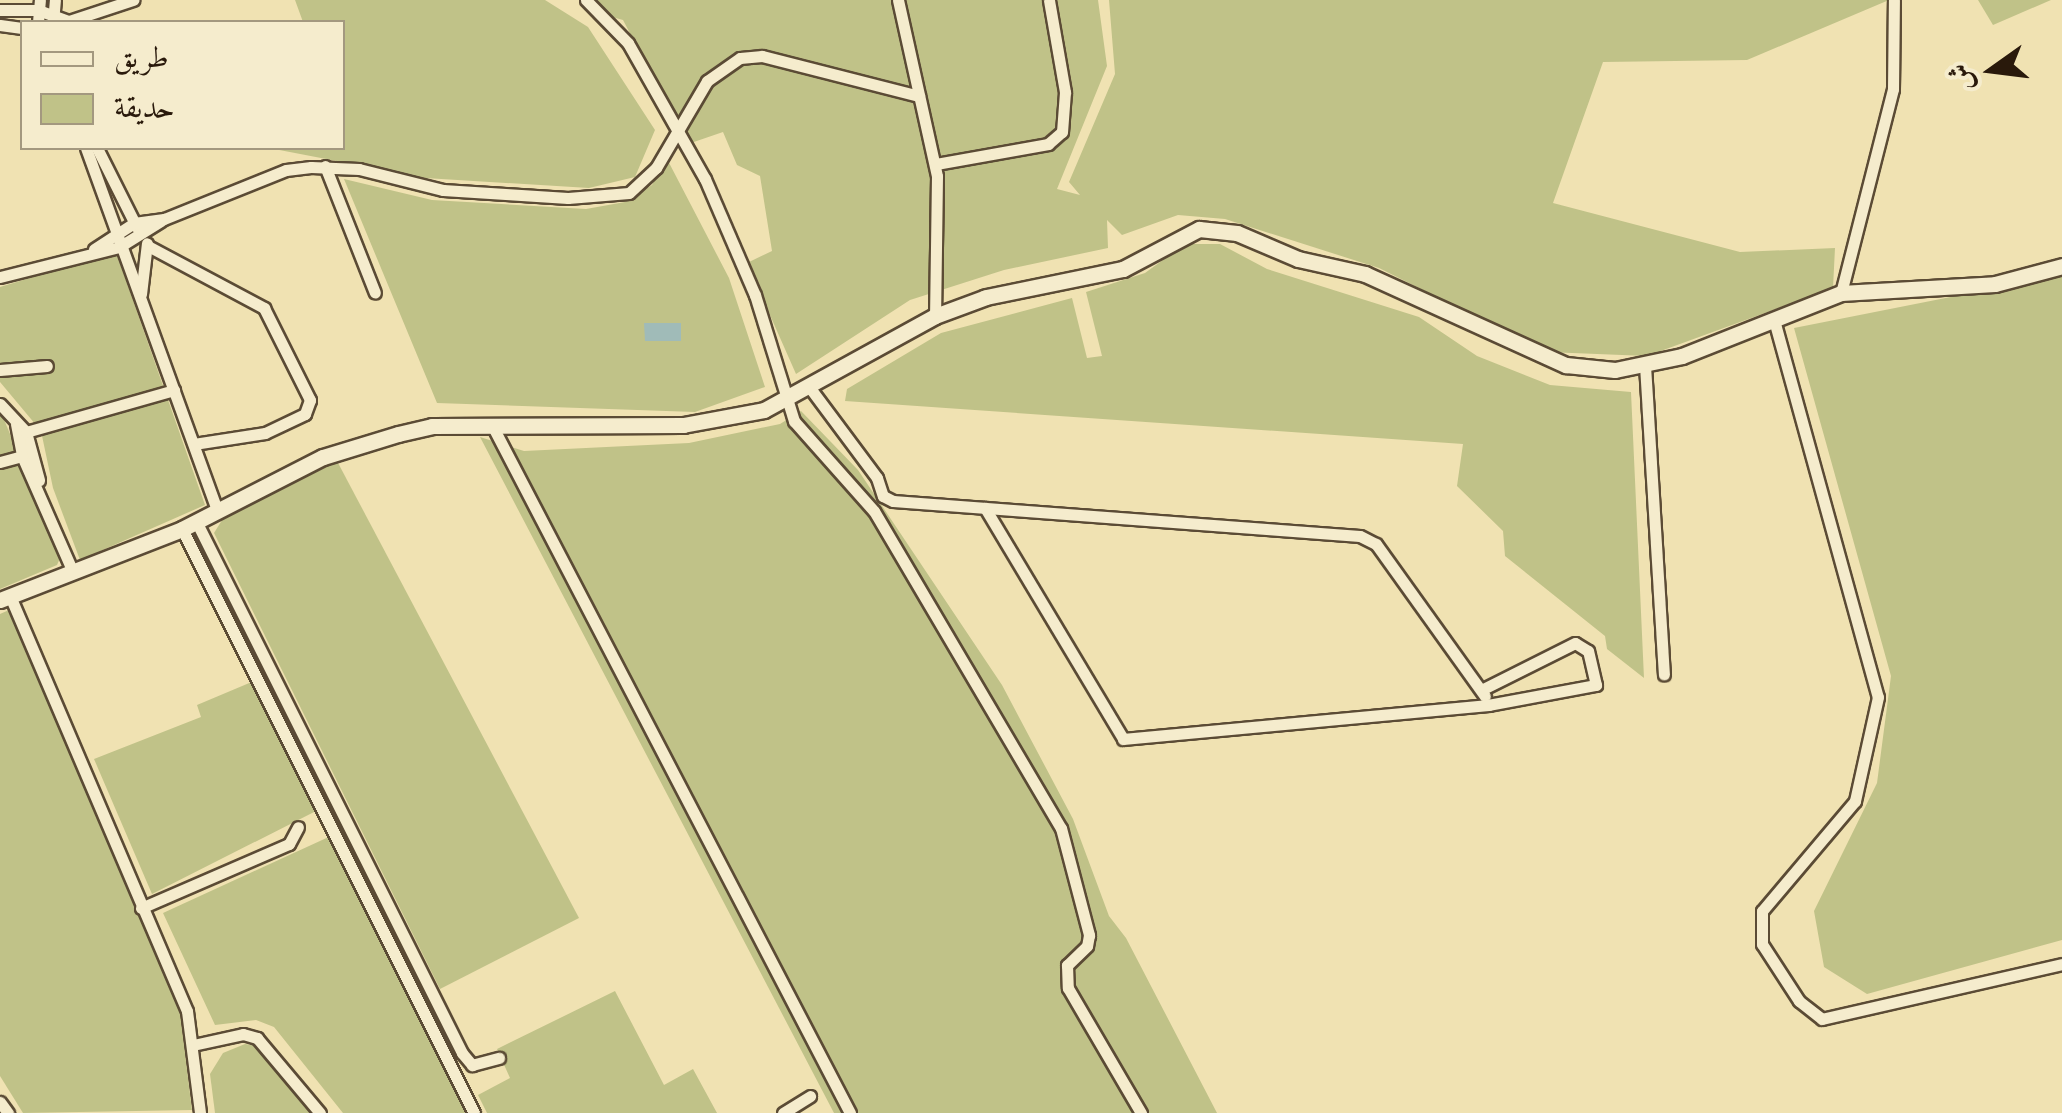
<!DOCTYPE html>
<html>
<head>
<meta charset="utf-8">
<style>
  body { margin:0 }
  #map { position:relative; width:2062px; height:1113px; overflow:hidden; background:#f0e2b2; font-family:Vollkorn,Amiri,serif }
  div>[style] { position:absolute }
  .green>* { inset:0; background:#c0c288 }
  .water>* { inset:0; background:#a0bbb8 }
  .roads { filter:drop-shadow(2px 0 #5b4b35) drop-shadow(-2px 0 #5b4b35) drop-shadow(0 2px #5b4b35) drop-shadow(0 -2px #5b4b35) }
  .street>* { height:11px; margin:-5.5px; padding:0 5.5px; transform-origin:5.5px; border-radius:5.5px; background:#f5eccd }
  .secondary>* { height:15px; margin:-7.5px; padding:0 7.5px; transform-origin:7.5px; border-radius:7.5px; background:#f5eccd }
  span { translate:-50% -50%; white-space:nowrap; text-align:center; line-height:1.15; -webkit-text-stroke:8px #f5eccd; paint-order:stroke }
  .legend { position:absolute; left:20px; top:20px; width:325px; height:130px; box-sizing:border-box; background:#f5eccd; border:2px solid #a3987f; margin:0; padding:12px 18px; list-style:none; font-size:30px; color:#29190b }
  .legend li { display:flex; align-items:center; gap:20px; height:50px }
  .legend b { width:50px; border:2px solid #a3987f }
  .north { position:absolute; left:1942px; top:20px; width:100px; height:100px; -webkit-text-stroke:8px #f5eccd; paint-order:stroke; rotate:256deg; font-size:28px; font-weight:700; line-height:40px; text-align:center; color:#29190b }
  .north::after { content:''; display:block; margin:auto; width:35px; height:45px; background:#29190b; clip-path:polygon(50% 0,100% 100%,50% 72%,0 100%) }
</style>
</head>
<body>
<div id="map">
  <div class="green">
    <i style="clip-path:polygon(295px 0,545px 0,588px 27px,655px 130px,635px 177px,589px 188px,425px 178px,269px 148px,342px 148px,342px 22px,303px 22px)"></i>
    <i style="clip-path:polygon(585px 0,1098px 0,1107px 66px,1057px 189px,1080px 195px,1069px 182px,1115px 74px,1109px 0,1889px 0,1747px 60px,1603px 62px,1553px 203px,1740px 252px,1835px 248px,1833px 288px,1647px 356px,1547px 352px,1379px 268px,1225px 219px,1178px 215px,1122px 235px,1107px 220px,1108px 248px,1004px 270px,910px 300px,796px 374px,747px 263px,772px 251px,760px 176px,737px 165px,723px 132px,688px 144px,623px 20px,598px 13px)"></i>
    <i style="clip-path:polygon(1978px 0,2051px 0,1993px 25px)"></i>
    <i style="clip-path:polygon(666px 157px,729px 278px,765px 387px,695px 412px,437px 403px,344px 179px,432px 200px,586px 209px,625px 202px,652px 185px)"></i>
    <i style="clip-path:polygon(1185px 244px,1220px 244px,1267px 269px,1419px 317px,1477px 356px,1550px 385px,1631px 392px,1644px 678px,1607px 649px,1605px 636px,1505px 556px,1503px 531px,1457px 486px,1463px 444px,845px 401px,847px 389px,941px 333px,1072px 298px,1087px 358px,1102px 356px,1086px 292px,1145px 273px)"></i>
    <i style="clip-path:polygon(116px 252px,205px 505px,80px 560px,53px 488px,41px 431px,0 382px,0 287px)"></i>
    <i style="clip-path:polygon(2062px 275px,2062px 940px,1867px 994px,1824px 967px,1814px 911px,1877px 783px,1891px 676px,1794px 328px)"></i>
    <i style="clip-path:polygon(0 410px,61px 556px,57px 565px,0 589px)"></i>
    <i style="clip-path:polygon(801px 411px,858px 470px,1002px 685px,1073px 819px,1109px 916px,1126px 938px,1217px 1113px,834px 1113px,480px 437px,524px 451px,689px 443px,780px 424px)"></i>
    <i style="clip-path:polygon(337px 461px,579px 918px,440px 989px,214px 533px,224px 517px,291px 478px)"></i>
    <i style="clip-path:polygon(9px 610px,180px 1013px,192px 1110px,23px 1113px,0 1076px,0 614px)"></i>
    <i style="clip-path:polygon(254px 681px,318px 810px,152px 894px,94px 759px,201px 717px,197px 705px)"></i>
    <i style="clip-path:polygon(333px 835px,421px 1016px,468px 1113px,343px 1113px,274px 1027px,256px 1020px,215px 1025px,163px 913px)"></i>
    <i style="clip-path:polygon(615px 991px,664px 1085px,693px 1069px,717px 1113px,487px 1113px,478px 1095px,510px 1078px,497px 1049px)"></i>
    <i style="clip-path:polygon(245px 1044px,258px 1046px,313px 1113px,215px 1113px,210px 1074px,223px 1053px)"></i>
  </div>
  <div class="water">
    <i style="clip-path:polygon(644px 323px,681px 323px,681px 341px,645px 341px)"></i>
  </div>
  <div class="roads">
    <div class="street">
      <i style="left:586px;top:0;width:60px;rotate:45.7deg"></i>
      <i style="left:628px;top:43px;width:156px;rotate:60.5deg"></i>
      <i style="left:705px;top:179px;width:126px;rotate:66.7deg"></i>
      <i style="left:755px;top:295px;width:132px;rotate:72.8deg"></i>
      <i style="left:794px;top:421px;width:120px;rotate:48.4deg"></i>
      <i style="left:874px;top:511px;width:368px;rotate:59.5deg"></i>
      <i style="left:1061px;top:828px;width:111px;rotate:75.3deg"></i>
      <i style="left:1089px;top:935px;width:11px;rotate:100deg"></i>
      <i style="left:1087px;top:946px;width:28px;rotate:136deg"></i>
      <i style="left:1067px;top:965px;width:23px;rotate:88deg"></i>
      <i style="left:1068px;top:988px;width:145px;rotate:59.7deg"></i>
      <i style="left:898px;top:0;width:180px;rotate:77.5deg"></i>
      <i style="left:937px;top:176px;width:140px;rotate:90.8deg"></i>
      <i style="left:0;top:10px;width:38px"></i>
      <i style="left:38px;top:10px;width:32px;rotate:20deg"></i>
      <i style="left:38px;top:22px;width:22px;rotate:-85deg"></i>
      <i style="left:53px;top:22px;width:22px;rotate:-85deg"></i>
      <i style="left:66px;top:22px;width:71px;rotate:-18.2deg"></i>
      <i style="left:0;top:25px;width:22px;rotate:8deg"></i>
      <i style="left:86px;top:148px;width:384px;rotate:70.1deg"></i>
      <i style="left:97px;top:148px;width:89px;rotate:63.4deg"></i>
      <i style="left:936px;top:164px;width:114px;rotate:-10.1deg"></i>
      <i style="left:1048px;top:144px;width:18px;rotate:-41deg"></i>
      <i style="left:1062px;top:132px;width:40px;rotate:-85.7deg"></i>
      <i style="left:1065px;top:92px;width:93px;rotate:-99.9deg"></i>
      <i style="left:325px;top:166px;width:136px;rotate:68.5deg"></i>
      <i style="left:148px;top:246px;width:132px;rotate:28.1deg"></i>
      <i style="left:264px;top:308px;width:103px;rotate:63.4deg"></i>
      <i style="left:310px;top:400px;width:15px;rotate:110deg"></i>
      <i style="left:305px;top:414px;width:44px;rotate:154.6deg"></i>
      <i style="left:265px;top:433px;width:72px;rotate:171.2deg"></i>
      <i style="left:94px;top:249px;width:48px;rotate:-33deg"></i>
      <i style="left:134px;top:223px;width:30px;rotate:-8deg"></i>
      <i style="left:164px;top:219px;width:131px;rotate:-21.9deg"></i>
      <i style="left:286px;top:170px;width:25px;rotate:-7deg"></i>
      <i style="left:311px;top:167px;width:48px;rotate:2.4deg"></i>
      <i style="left:359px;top:169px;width:87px;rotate:14deg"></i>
      <i style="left:443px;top:190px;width:125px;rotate:3.7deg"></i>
      <i style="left:568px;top:198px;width:61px;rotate:-4.7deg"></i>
      <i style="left:629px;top:193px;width:37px;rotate:-43deg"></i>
      <i style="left:656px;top:168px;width:101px;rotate:-59.6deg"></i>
      <i style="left:707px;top:81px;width:40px;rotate:-34.9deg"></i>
      <i style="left:740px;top:58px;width:22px;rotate:-5deg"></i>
      <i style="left:762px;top:56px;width:162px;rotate:14.3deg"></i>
      <i style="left:0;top:277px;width:123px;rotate:-14.1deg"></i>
      <i style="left:119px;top:247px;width:49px;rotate:-31.8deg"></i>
      <i style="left:1841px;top:293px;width:211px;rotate:-75.7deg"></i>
      <i style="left:1893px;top:89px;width:89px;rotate:-89.4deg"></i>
      <i style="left:141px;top:294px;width:51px;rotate:-83.3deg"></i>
      <i style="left:1774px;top:320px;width:391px;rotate:74.6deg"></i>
      <i style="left:1878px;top:697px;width:107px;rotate:102.5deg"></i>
      <i style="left:1855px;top:801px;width:144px;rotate:130.2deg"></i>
      <i style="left:1762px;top:911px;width:33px;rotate:90deg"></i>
      <i style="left:1762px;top:944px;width:68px;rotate:57deg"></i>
      <i style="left:1799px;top:1001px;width:29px;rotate:38deg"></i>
      <i style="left:1822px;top:1019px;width:246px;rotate:-12.9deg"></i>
      <i style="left:1645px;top:365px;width:310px;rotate:86.5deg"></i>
      <i style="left:0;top:370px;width:47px;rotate:-4.9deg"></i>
      <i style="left:810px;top:388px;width:112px;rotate:53.3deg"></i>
      <i style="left:877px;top:478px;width:19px;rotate:72deg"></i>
      <i style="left:883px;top:496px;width:11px;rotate:27deg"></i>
      <i style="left:893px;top:501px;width:468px;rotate:4.3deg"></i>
      <i style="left:1360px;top:536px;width:18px;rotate:27deg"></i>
      <i style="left:1376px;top:544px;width:187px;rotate:54.4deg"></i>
      <i style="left:0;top:404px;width:38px;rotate:47deg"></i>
      <i style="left:26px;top:432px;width:50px;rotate:74.8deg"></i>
      <i style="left:16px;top:424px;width:33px;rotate:79deg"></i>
      <i style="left:22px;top:456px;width:127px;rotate:66.3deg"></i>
      <i style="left:494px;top:429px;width:771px;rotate:62.5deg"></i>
      <i style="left:26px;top:432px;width:154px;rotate:-15.8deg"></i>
      <i style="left:0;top:462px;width:23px;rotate:-15deg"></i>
      <i style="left:985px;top:508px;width:269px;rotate:59.1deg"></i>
      <i style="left:1123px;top:739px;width:367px;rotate:-5.3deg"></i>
      <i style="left:1488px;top:705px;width:110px;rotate:-10.5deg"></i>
      <i style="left:1596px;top:685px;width:35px;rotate:-103deg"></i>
      <i style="left:1588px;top:651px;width:15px;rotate:-148deg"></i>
      <i style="left:1575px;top:643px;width:103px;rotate:153.4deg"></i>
      <i style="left:196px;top:521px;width:595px;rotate:63.43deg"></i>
      <i style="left:462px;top:1053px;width:16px;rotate:50deg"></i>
      <i style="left:472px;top:1065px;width:28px;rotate:-15deg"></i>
      <i style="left:182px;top:529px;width:653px;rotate:63.43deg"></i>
      <i style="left:10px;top:596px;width:451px;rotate:66.9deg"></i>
      <i style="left:187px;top:1011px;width:103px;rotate:82.7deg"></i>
      <i style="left:141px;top:908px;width:161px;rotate:-23.4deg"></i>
      <i style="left:289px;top:844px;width:19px;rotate:-62deg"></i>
      <i style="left:193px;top:1045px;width:51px;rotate:-12.4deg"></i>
      <i style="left:243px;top:1034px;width:15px;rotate:16deg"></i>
      <i style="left:257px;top:1038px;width:98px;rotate:50deg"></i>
      <i style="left:0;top:1102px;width:14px;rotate:54deg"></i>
      <i style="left:783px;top:1113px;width:32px;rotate:-32deg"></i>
    </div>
    <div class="secondary">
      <i style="left:0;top:600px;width:195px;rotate:-21.3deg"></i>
      <i style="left:182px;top:529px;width:158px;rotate:-27.1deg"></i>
      <i style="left:323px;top:457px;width:78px;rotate:-17deg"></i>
      <i style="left:398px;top:434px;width:35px;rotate:-13deg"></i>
      <i style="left:432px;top:426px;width:251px;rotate:-0.2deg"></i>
      <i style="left:683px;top:425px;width:82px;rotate:-10.5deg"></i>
      <i style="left:764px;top:410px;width:195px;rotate:-28.8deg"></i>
      <i style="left:935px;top:316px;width:54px;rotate:-20.4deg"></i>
      <i style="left:986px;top:297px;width:140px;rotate:-11.6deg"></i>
      <i style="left:1123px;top:269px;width:86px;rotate:-27.8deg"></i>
      <i style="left:1199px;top:229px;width:38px;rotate:6deg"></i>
      <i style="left:1237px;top:233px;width:66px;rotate:23.1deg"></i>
      <i style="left:1298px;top:259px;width:69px;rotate:12.6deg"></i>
      <i style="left:1365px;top:274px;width:221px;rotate:24.4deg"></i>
      <i style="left:1566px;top:365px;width:49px;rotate:5.8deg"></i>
      <i style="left:1615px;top:370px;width:68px;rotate:-11.8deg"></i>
      <i style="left:1682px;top:356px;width:171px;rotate:-21.6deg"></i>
      <i style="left:1841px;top:293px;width:154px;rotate:-3.3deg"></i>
      <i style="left:1995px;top:284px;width:69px;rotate:-15deg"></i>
    </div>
  </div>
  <ul class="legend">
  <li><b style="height:12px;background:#f5eccd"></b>طريق</li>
  <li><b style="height:28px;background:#c0c288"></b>حديقة</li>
  </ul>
  <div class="north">ش</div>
</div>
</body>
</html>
